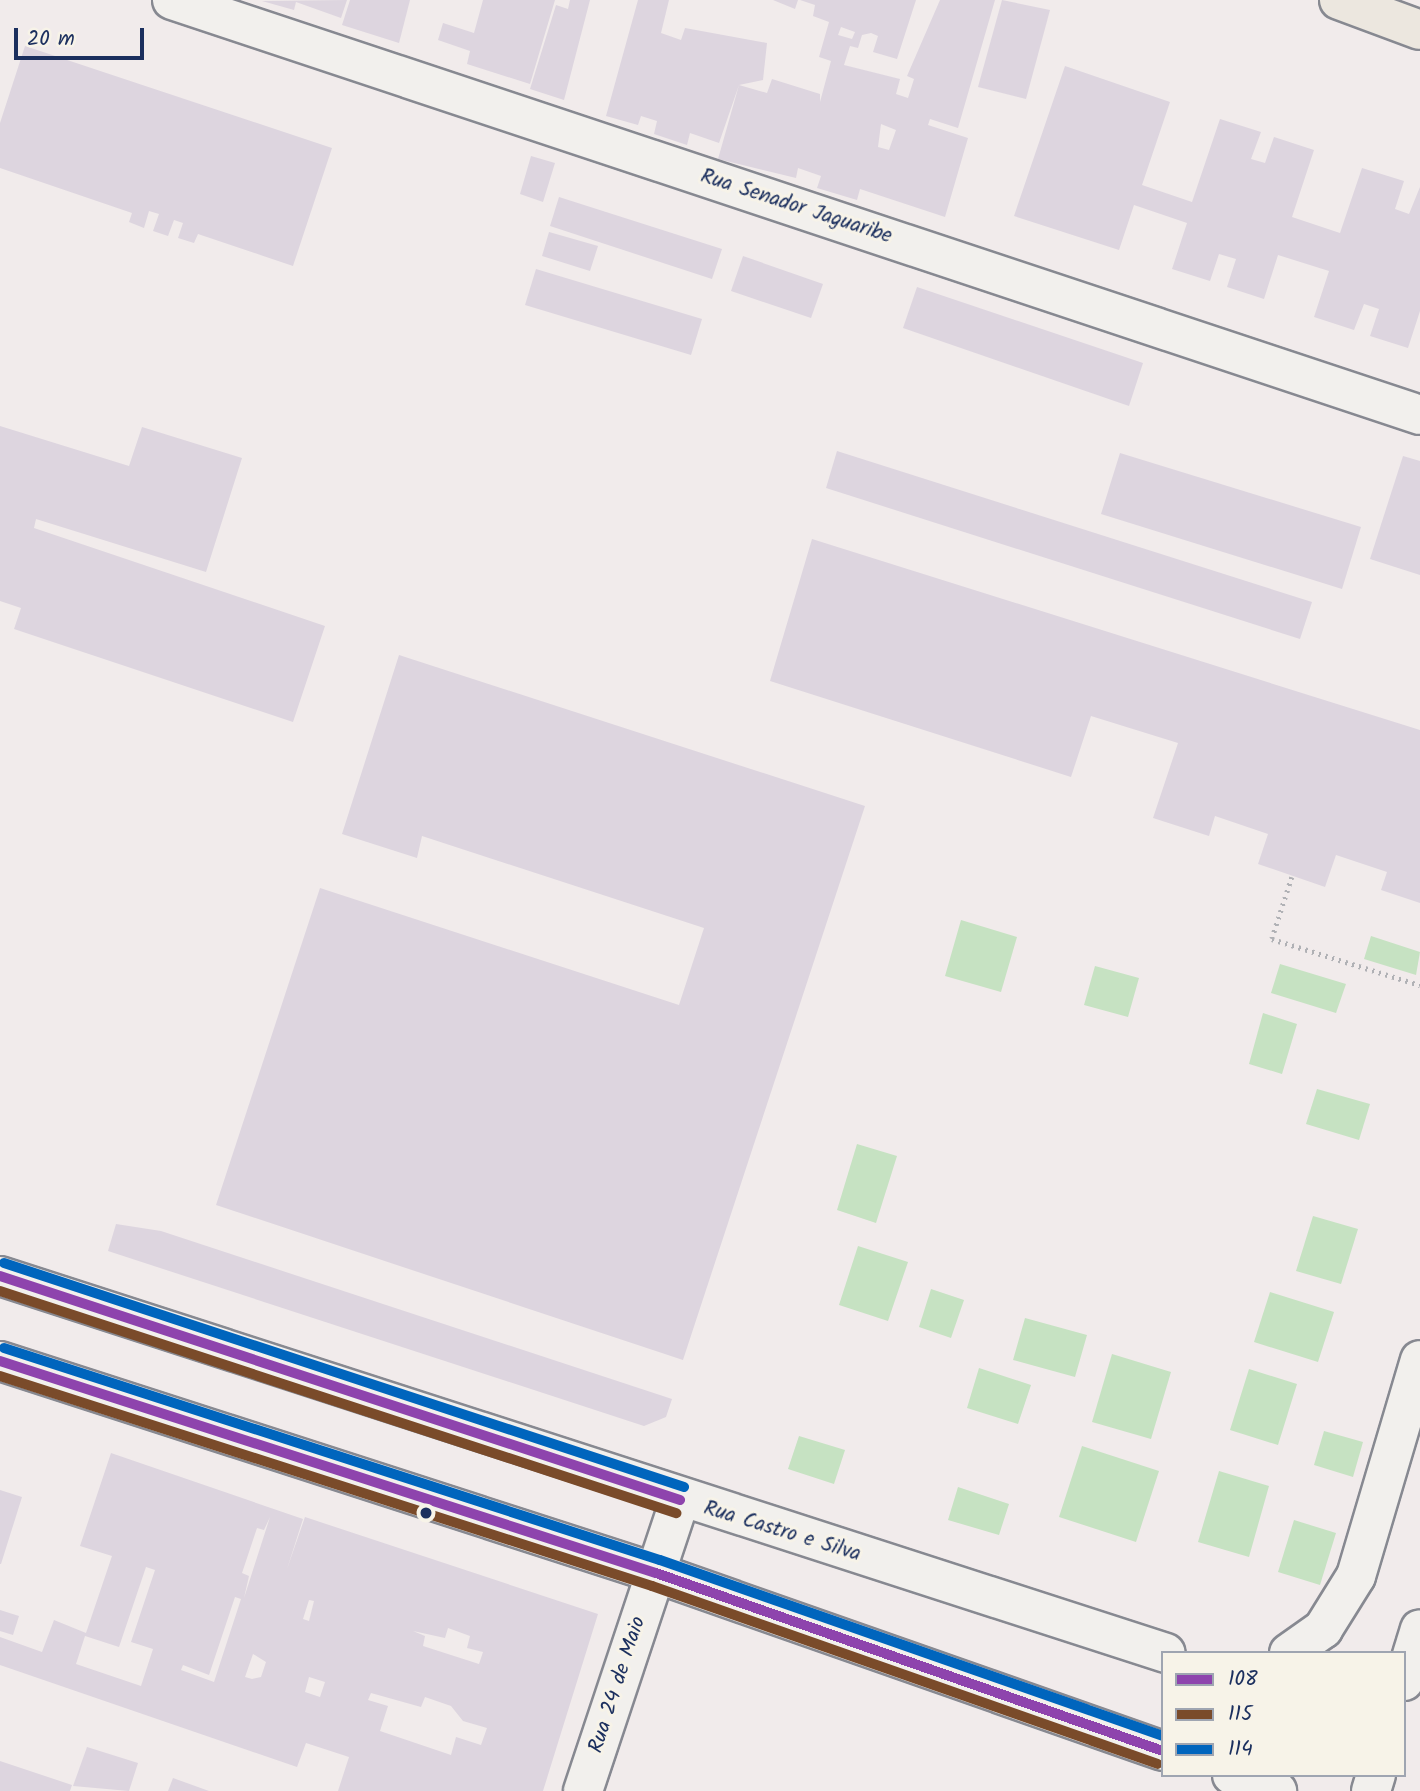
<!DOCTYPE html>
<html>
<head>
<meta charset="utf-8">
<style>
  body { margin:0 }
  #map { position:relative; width:1420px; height:1791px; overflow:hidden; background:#f1ebeb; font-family:Kalam,sans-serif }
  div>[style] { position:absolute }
  .green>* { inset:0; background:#c6e2c2 }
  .building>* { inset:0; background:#ddd5df }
  .path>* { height:4.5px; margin-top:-2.25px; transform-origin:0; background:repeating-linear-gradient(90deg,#b0b1b5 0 2px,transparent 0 7px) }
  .roads { filter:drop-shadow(2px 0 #878991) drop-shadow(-2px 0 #878991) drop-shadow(0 2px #878991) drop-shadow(0 -2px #878991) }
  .minor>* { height:38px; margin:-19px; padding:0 19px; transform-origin:19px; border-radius:19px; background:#f2f0ed }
  .tertiary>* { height:38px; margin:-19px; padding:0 19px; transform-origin:19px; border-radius:19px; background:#f2f0ed }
  .secondary>* { height:38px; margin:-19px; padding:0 19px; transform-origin:19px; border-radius:19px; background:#f2f0ed }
  .primary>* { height:38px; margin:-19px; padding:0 19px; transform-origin:19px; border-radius:19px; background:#ece7df }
  .bus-1>* { height:10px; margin:-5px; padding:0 5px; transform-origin:5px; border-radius:5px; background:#8e44ad }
  .bus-2>* { height:10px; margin:-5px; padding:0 5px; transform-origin:5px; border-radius:5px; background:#7a4b2a }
  .bus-3>* { height:10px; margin:-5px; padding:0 5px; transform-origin:5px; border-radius:5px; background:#0065bd }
  .dots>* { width:19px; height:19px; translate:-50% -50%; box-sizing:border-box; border:4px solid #f7f3e8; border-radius:50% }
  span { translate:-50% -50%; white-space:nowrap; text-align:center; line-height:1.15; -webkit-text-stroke:6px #f7f3e8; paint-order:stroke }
  .street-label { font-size:21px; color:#1b2f5e }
  .legend { position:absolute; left:1161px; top:1651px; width:245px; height:126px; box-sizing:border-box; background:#f7f3e8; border:2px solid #9fa5b1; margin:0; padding:9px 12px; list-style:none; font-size:21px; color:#1b2f5e }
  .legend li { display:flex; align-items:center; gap:14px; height:35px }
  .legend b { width:35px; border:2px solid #9fa5b1 }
  .scale { position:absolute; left:14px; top:28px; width:130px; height:32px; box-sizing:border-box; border:4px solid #1b2f5e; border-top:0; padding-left:9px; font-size:21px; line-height:24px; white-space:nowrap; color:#1b2f5e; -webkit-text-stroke:5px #f7f3e8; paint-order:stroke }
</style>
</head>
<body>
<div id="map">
  <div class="green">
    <i style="clip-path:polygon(961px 920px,1017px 937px,1001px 992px,945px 976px)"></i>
    <i style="clip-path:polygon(1371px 936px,1420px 952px,1416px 975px,1364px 959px)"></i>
    <i style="clip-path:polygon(1280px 964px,1346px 984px,1336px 1013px,1271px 993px)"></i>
    <i style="clip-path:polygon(1095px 966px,1139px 978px,1128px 1017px,1084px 1005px)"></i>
    <i style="clip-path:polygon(1263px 1013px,1297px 1024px,1282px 1074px,1249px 1064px)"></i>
    <i style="clip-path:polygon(1317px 1089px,1370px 1104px,1359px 1140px,1306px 1124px)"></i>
    <i style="clip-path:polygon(857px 1144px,897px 1156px,876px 1223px,837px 1210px)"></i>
    <i style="clip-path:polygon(1313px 1216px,1358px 1229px,1341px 1284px,1296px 1271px)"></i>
    <i style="clip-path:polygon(858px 1246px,908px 1262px,888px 1321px,839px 1305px)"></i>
    <i style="clip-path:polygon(931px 1289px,964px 1300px,951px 1338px,919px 1327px)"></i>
    <i style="clip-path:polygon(1270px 1292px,1334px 1312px,1318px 1362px,1254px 1342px)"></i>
    <i style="clip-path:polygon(1025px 1318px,1087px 1335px,1075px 1377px,1013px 1360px)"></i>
    <i style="clip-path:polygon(1112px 1354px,1171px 1372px,1151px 1439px,1092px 1422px)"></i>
    <i style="clip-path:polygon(979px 1368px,1031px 1385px,1018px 1424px,967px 1408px)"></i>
    <i style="clip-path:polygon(1249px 1369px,1297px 1384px,1278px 1445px,1230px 1430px)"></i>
    <i style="clip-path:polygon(1324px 1431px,1363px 1442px,1353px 1477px,1314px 1465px)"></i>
    <i style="clip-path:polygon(799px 1436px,845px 1450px,834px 1484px,788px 1469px)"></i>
    <i style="clip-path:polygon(1082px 1446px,1159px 1471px,1136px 1542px,1059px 1517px)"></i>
    <i style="clip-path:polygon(1219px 1471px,1269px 1486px,1249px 1557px,1198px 1542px)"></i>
    <i style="clip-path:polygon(958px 1487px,1009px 1504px,999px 1535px,948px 1520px)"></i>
    <i style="clip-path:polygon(1294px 1520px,1336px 1533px,1320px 1585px,1278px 1572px)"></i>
  </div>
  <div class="building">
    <i style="clip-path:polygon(347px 0,341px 18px,296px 2px,294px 10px,262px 1px)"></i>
    <i style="clip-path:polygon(350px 0,410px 0,399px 43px,342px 25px)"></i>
    <i style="clip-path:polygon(483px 0,555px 0,530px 84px,467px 64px,470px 51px,438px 40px,443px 23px,474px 33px)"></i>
    <i style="clip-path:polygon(570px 0,590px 0,564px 100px,530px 89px,556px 5px,568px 9px)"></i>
    <i style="clip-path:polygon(evenodd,638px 0,669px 0,661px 33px,681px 40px,685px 28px,767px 43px,763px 80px,739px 85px,767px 93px,772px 79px,820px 94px,820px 102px,831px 61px,819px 57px,829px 22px,813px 16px,815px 5px,800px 0,916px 0,897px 59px,873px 52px,878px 36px,871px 33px,862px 35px,858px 48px,850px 46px,844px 65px,900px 79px,896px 94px,908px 98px,914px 79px,907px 76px,940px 0,995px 0,958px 128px,930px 119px,928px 125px,968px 138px,945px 217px,860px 189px,857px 200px,817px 188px,821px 176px,798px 168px,796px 178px,718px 159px,739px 85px,719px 143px,690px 133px,687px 145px,654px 134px,657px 121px,641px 116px,638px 125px,606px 116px,638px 0,841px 27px,855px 32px,852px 39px,838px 35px,841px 27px,638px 0,881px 124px,896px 130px,889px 150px,878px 147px,881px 124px)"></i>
    <i style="clip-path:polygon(773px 0,798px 0,795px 9px)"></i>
    <i style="clip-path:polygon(1002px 0,1050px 10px,1026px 99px,978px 87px)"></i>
    <i style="clip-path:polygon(25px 46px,332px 148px,293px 266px,198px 234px,194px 243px,178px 238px,183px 223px,174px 220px,168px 236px,153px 231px,159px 214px,149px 211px,144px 228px,129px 222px,132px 213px,0 168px,0 123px)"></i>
    <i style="clip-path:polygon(1065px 66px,1170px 102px,1142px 185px,1192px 202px,1220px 119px,1261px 132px,1251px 159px,1265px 163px,1274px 137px,1314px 150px,1292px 217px,1340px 233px,1362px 168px,1404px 181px,1395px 209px,1409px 214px,1420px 187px,1420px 311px,1408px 348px,1370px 336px,1379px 309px,1364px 304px,1354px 330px,1314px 317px,1329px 271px,1278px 255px,1264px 299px,1227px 287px,1236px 259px,1219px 254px,1210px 281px,1172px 269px,1187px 223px,1134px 205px,1119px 250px,1014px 216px)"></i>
    <i style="clip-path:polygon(531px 156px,555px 163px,543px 202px,520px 194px)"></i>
    <i style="clip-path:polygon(559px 197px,722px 249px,712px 279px,550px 226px)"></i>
    <i style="clip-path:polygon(549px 232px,598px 246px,590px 271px,542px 256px)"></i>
    <i style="clip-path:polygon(743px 256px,823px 284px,811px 318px,731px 291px)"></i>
    <i style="clip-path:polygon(536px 269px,702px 319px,691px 355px,525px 305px)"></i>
    <i style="clip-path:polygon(917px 287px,1143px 363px,1129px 406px,903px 328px)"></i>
    <i style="clip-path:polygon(0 426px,129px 466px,142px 427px,242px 458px,206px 572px,36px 519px,34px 528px,325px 626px,293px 722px,14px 629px,21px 608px,0 601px)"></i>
    <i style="clip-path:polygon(837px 451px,1312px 602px,1300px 639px,826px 488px)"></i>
    <i style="clip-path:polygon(1120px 453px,1361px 527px,1342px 589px,1101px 514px)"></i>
    <i style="clip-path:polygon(1403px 456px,1420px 461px,1420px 575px,1370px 559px)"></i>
    <i style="clip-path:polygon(812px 539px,1420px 730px,1420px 903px,1381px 890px,1387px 872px,1336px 855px,1325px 887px,1258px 864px,1268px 834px,1215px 816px,1209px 836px,1153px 818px,1178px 743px,1091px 716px,1071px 777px,770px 681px)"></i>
    <i style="clip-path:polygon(399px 655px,865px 806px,683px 1360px,216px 1205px,320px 888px,679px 1005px,704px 928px,422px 836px,417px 858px,342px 834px)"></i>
    <i style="clip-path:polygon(116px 1224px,161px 1231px,672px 1399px,666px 1417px,644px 1426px,108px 1251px)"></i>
    <i style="clip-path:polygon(evenodd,111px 1453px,303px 1519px,287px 1569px,305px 1517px,598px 1614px,543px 1791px,338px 1791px,349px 1757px,306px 1743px,297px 1767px,0 1665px,0 1637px,42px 1652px,54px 1620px,86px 1633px,112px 1556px,80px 1546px,111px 1453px,270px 1517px,244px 1598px,249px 1576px,242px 1573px,257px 1528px,264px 1530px,270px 1517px,111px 1453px,146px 1567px,155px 1570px,131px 1642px,153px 1649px,141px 1686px,76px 1664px,85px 1636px,119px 1647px,146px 1567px,111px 1453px,235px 1597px,241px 1599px,214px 1682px,181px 1670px,183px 1665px,209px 1675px,235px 1597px,111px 1453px,309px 1600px,314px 1601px,309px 1621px,303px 1619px,309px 1600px,111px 1453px,448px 1628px,470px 1636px,467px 1648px,483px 1652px,479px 1664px,423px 1646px,425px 1636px,413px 1631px,445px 1638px,448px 1628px,111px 1453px,253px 1654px,266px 1662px,261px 1677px,252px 1679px,245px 1677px,253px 1654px,111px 1453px,309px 1677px,325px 1682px,320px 1697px,305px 1692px,309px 1677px,111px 1453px,371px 1693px,421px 1707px,425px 1697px,451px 1706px,463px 1721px,487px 1728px,481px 1745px,456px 1737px,451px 1755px,380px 1731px,388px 1706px,368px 1700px,371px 1693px)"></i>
    <i style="clip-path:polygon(0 1490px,22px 1497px,1px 1564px,0 1564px)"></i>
    <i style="clip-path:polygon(0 1610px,19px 1616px,13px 1635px,0 1631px)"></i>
    <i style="clip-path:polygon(87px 1747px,138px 1763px,129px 1791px,73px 1786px)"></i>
    <i style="clip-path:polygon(0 1761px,72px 1785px,70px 1791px,0 1791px)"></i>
    <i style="clip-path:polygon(173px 1778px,209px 1791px,168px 1791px)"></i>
  </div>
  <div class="path">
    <i style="left:1292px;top:877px;width:65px;rotate:107.9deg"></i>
    <i style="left:1272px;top:939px;width:155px;rotate:17.3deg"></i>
  </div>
  <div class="roads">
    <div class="minor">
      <i style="left:172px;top:0;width:1315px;rotate:18.39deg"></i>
      <i style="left:583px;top:1791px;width:307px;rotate:-71.6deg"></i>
    </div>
    <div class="tertiary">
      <i style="left:0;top:1276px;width:1225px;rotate:17.92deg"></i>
      <i style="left:0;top:1361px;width:689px;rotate:17.91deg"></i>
      <i style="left:656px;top:1573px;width:537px;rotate:19.35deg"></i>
      <i style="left:1289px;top:1653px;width:42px;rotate:-35.2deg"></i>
      <i style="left:1323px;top:1629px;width:62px;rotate:-58.1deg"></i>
      <i style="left:1356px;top:1576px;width:225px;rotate:-73.5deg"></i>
      <i style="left:1232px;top:1775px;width:48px;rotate:19.6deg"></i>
    </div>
    <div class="secondary">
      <i style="left:1404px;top:1681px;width:54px;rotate:-72.9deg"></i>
      <i style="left:1371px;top:1791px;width:17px;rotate:-73deg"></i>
    </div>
    <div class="primary">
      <i style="left:1339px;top:0;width:86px;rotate:20.3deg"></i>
    </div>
  </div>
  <div class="bus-1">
    <i style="left:0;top:1276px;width:716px;rotate:18.23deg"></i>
    <i style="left:0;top:1361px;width:689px;rotate:17.91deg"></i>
    <i style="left:656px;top:1573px;width:537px;rotate:19.35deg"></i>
  </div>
  <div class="bus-2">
    <i style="left:0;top:1291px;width:712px;rotate:18.18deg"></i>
    <i style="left:0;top:1376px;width:685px;rotate:17.85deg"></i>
    <i style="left:652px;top:1586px;width:536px;rotate:19.38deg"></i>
  </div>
  <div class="bus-3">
    <i style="left:4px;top:1263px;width:716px;rotate:18.23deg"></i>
    <i style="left:4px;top:1348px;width:689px;rotate:17.91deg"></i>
    <i style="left:660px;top:1560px;width:533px;rotate:19.28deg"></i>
  </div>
  <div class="dots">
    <i style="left:426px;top:1513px;background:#1b2f5e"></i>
  </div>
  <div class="street-label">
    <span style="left:796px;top:207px;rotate:18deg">Rua Senador Jaguaribe</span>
    <span style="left:782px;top:1532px;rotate:17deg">Rua Castro e Silva</span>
    <span style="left:618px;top:1685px;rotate:-72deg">Rua 24 de Maio</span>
  </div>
  <ul class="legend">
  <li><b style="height:9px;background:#8e44ad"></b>108</li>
  <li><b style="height:9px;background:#7a4b2a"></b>115</li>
  <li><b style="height:9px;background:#0065bd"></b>114</li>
  </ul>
  <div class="scale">20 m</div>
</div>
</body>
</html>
